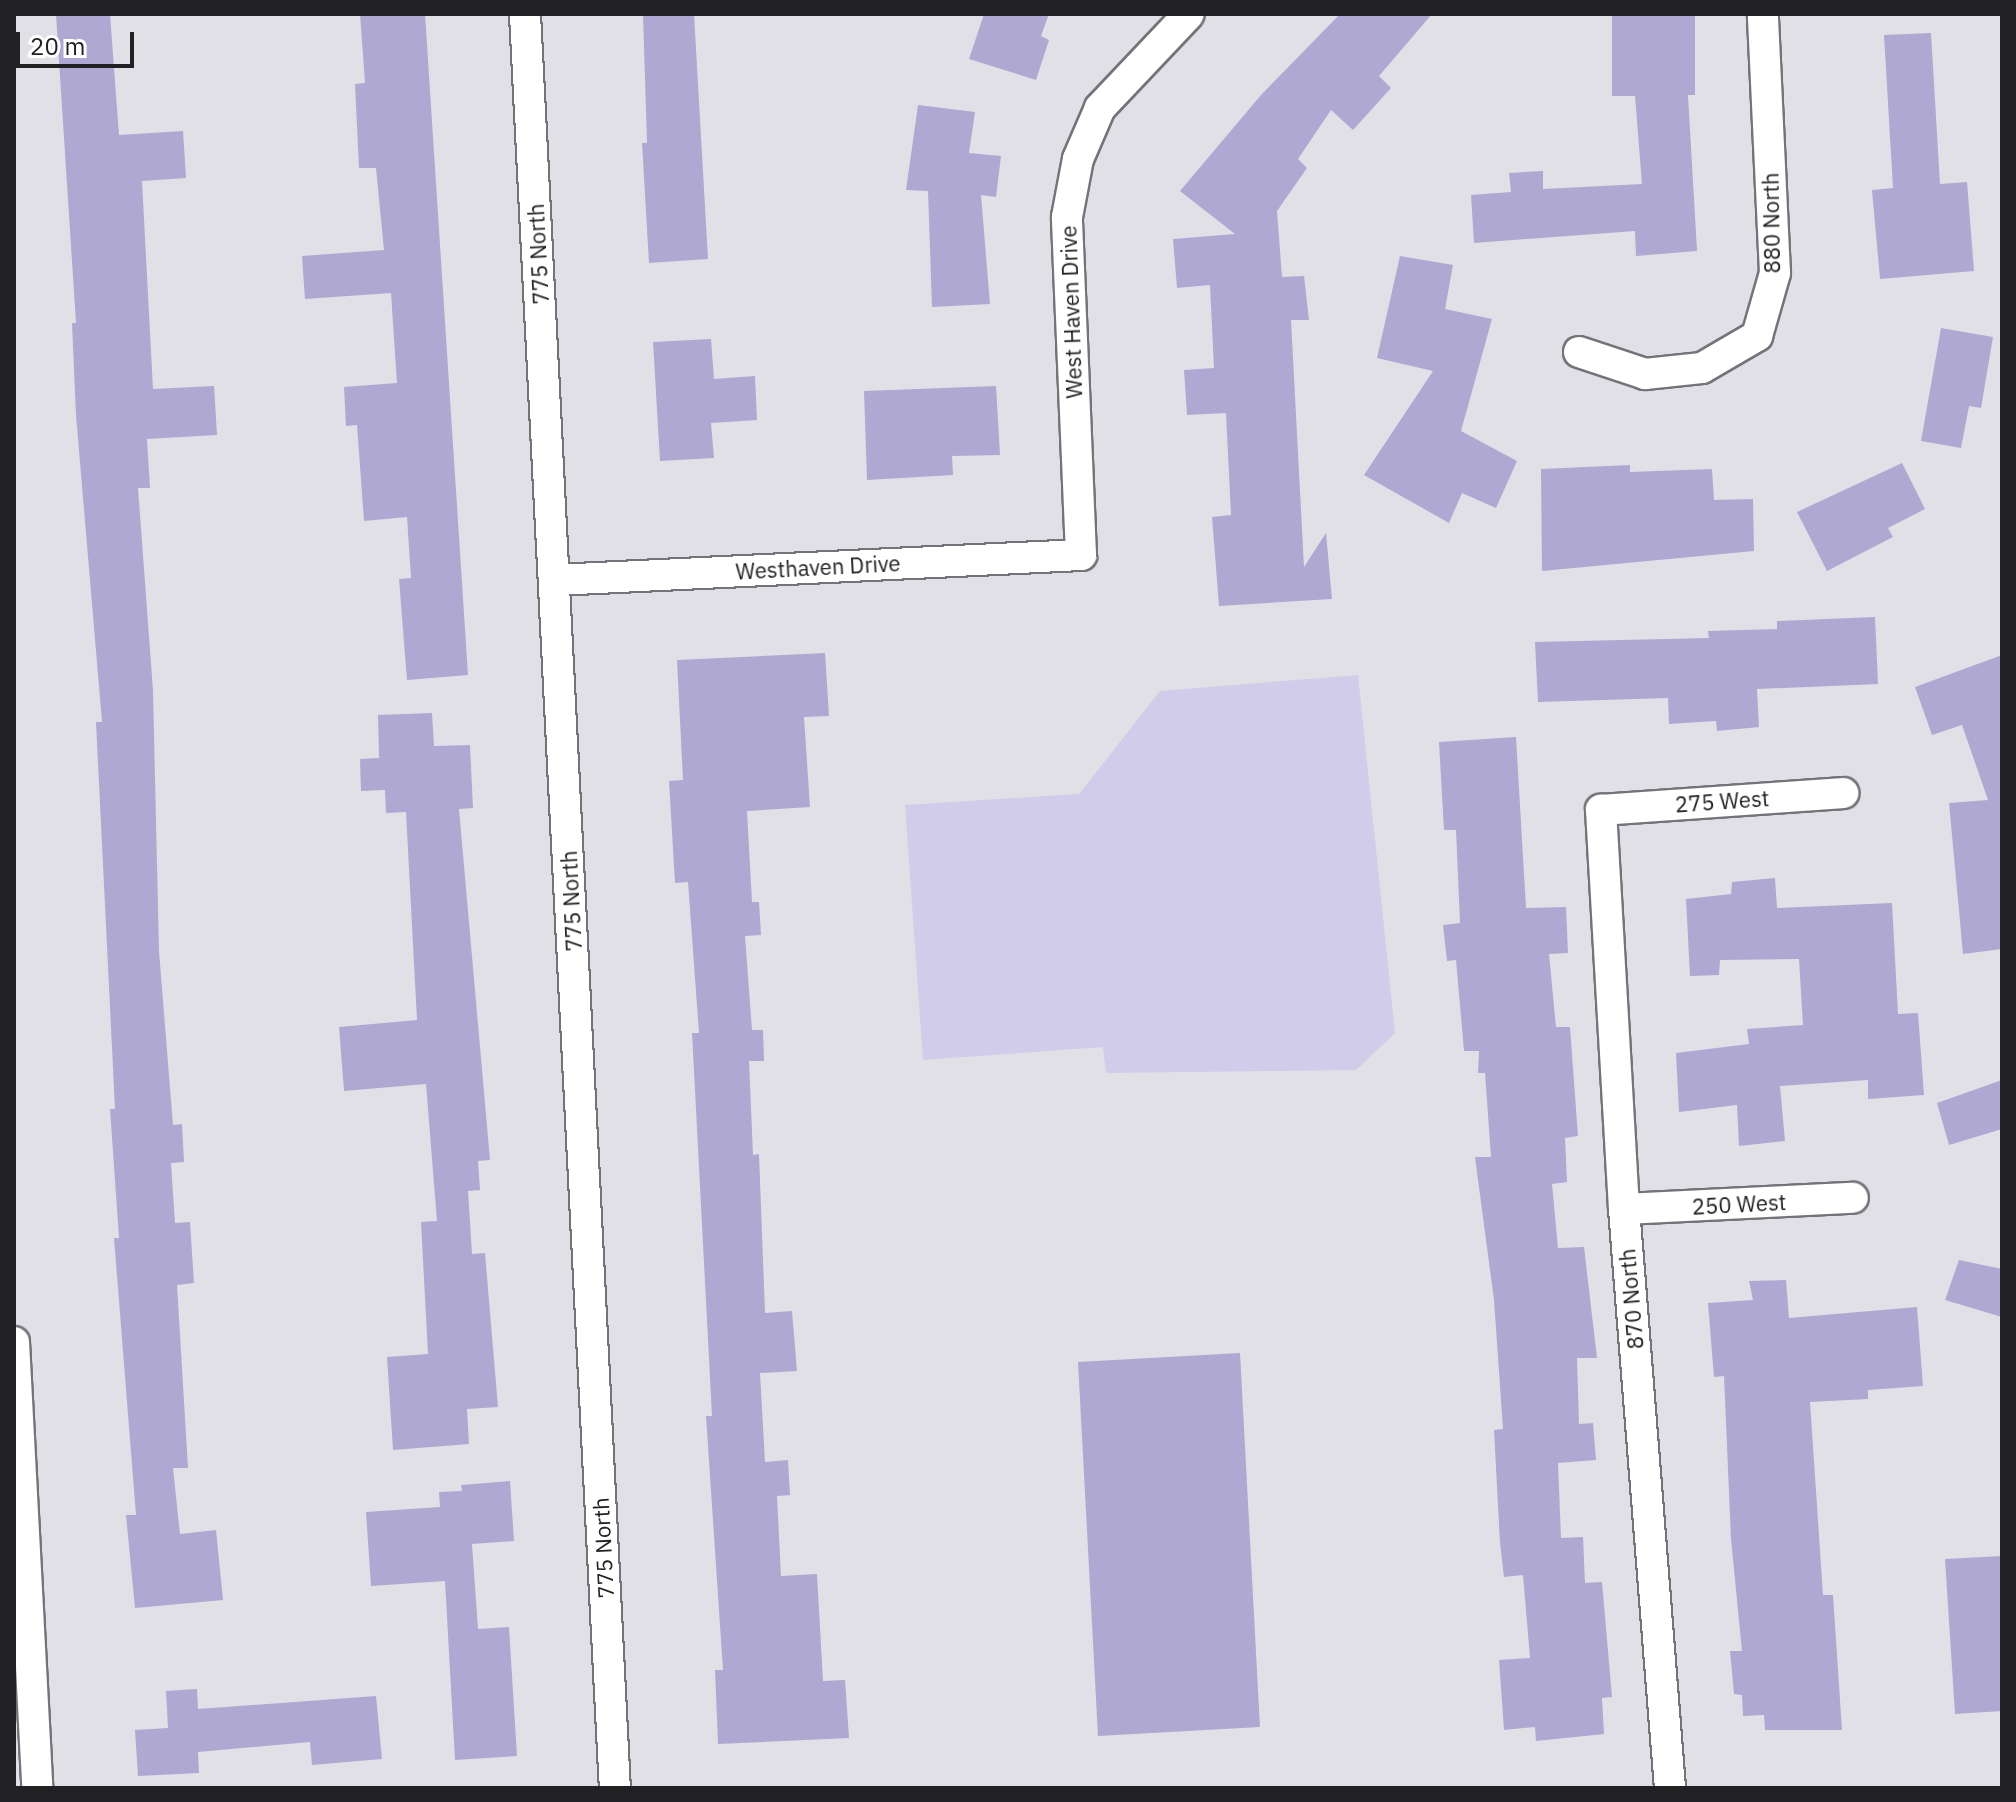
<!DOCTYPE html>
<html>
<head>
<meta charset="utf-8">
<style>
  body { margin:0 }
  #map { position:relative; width:2016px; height:1802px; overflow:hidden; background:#e1e0e7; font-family:"IBM Plex Sans",sans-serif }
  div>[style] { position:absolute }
  .green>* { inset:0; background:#d1cce9 }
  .building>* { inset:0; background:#afa8d2 }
  .roads { filter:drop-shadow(2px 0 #747379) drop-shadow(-2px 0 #747379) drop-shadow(0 2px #747379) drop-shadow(0 -2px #747379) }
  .minor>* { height:30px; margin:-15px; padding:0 15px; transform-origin:15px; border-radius:15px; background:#fff }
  span { translate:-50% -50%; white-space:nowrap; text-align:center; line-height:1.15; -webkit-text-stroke:6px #fff; paint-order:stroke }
  .street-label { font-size:22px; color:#212124 }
  .frame { position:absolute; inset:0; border:16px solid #212124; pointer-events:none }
  .scale { position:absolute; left:16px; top:32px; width:118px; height:36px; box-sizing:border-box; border:4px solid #212124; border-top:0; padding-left:10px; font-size:24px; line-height:28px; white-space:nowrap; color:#212124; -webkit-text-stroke:6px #fff; paint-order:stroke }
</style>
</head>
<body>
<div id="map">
  <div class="green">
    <i style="clip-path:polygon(1358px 675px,1395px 1033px,1356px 1070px,1106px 1073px,1103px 1047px,923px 1060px,905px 805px,1079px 794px,1160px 691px)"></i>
  </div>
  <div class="building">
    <i style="clip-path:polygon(56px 14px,110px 14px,119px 135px,183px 131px,186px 178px,142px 181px,153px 389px,214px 386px,217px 435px,147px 439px,150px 488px,138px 488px,153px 690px,159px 951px,173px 1125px,182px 1124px,184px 1162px,171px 1163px,175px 1223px,190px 1222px,194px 1283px,177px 1285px,188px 1468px,173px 1468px,180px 1534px,216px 1530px,223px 1600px,135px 1608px,126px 1515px,136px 1515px,114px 1238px,119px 1238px,110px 1109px,115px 1109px,96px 722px,102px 722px,76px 415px,72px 323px,76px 323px)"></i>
    <i style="clip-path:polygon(360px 14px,425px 14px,468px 675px,407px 680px,399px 579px,411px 578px,407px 517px,364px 521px,357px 425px,346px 426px,344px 387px,397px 383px,391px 293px,305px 299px,302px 256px,384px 250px,376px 168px,359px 168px,355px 84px,365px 83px)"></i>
    <i style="clip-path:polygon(643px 14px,694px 14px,708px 259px,649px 263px,642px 143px,647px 143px)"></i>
    <i style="clip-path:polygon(984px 14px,1049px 14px,1041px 36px,1049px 40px,1036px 80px,969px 59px)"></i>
    <i style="clip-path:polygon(1340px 14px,1432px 14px,1379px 76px,1391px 88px,1353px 130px,1331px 110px,1298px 159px,1307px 168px,1277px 211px,1282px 277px,1304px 276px,1309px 320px,1291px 320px,1304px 567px,1326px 533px,1332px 599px,1219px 606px,1212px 517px,1231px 515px,1226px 413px,1187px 415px,1184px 370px,1214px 368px,1210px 285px,1177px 288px,1173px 239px,1235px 234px,1180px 191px,1261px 95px)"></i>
    <i style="clip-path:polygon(1612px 14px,1695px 14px,1695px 95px,1688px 95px,1697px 251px,1636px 256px,1635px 231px,1474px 243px,1471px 195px,1511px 192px,1509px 173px,1543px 171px,1543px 189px,1642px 184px,1635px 96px,1612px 96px)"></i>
    <i style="clip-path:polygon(1931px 33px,1940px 184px,1967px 182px,1974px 271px,1880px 279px,1872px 190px,1893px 188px,1884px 35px)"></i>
    <i style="clip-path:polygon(918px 105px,975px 112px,969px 153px,1001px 156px,996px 197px,981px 195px,990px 304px,932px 307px,928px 191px,906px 190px)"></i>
    <i style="clip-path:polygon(1400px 256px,1453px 265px,1445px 309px,1492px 319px,1461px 431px,1517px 461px,1496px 508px,1462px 493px,1449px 523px,1364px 475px,1433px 371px,1377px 358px)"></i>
    <i style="clip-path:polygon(1941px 328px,1993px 337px,1981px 408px,1969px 406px,1961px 448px,1921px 441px)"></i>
    <i style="clip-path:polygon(711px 339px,714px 379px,755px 376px,757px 420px,711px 423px,714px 458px,660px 461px,653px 342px)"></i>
    <i style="clip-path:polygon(996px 386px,1000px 455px,952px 456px,953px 475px,867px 480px,864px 391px)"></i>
    <i style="clip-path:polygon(1902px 463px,1925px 509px,1888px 528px,1893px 537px,1827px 571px,1797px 512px)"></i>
    <i style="clip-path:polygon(1630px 465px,1630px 472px,1712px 469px,1714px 500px,1753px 499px,1754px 551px,1542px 571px,1541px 469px)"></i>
    <i style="clip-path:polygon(1875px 617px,1878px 684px,1757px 689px,1759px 727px,1717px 731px,1716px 721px,1669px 724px,1668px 698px,1538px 702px,1535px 642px,1709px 638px,1708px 631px,1777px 629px,1777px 621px)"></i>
    <i style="clip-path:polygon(825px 653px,829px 716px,804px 717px,810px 807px,747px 811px,752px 902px,759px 902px,761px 935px,745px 936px,752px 1030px,763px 1030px,764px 1061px,749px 1061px,753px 1155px,759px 1154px,765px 1313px,792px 1311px,797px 1371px,760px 1373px,765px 1462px,788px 1460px,790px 1495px,777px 1496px,781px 1576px,817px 1574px,823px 1681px,845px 1680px,849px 1738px,718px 1744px,715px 1670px,723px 1670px,706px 1416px,712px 1416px,692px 1033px,699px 1033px,688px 882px,675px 883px,669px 781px,683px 780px,677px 660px)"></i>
    <i style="clip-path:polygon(2002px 655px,2002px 949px,1963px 954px,1949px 803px,1988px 800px,1962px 725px,1932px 735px,1915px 687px)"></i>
    <i style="clip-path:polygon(432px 713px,434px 746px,470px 745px,473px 808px,459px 809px,490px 1160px,478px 1161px,480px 1190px,468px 1191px,472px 1254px,485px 1253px,498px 1407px,467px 1409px,469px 1444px,393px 1450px,387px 1357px,428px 1354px,421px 1222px,437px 1221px,426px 1084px,344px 1091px,339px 1027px,417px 1020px,406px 812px,386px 813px,385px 790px,361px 791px,360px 759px,379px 758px,378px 715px)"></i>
    <i style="clip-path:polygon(1516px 737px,1526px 908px,1566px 907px,1568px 953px,1549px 954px,1556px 1027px,1570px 1027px,1578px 1136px,1565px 1138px,1567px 1182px,1552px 1184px,1558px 1248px,1584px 1247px,1597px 1358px,1577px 1358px,1579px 1424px,1593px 1423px,1596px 1460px,1558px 1463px,1561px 1538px,1583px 1537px,1585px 1583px,1602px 1582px,1612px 1697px,1602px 1698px,1604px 1734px,1536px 1741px,1535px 1727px,1504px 1730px,1499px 1660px,1530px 1658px,1523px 1575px,1504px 1577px,1500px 1543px,1494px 1430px,1503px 1429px,1494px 1300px,1475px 1157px,1491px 1157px,1485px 1073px,1478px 1073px,1479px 1051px,1464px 1051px,1456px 960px,1447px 961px,1443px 925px,1460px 923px,1456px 830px,1444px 830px,1439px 742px)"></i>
    <i style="clip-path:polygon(1775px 878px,1777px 908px,1892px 903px,1898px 1014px,1918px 1013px,1924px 1095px,1868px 1099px,1868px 1080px,1780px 1086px,1785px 1141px,1739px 1146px,1737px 1105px,1679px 1112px,1676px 1053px,1749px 1044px,1747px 1029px,1803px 1025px,1799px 959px,1720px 960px,1719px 975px,1690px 976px,1686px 899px,1731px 894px,1732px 882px)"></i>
    <i style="clip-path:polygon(2002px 1080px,2002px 1129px,1949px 1145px,1937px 1103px)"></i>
    <i style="clip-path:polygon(1959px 1260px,2002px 1269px,2002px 1317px,1945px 1300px)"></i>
    <i style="clip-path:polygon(1786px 1280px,1789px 1318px,1917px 1307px,1923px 1386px,1868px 1390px,1868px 1399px,1810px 1402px,1823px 1595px,1833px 1595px,1842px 1730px,1765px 1730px,1764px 1715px,1743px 1716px,1742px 1695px,1734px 1694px,1730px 1651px,1742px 1651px,1731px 1539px,1724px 1376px,1714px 1377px,1708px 1303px,1753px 1300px,1749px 1281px)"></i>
    <i style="clip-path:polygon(1240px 1353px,1260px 1727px,1098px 1736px,1078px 1362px)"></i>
    <i style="clip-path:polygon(510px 1481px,514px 1541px,472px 1544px,478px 1629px,509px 1627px,517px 1756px,455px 1760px,445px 1581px,371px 1586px,366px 1512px,440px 1507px,439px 1492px,462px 1491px,461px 1485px)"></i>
    <i style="clip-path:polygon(2002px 1556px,2002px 1711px,1955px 1714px,1945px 1559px)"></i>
    <i style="clip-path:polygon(197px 1689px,198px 1709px,376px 1696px,382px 1759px,312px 1765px,310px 1742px,198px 1752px,199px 1773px,138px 1776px,135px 1730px,168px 1728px,166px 1691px)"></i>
  </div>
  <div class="roads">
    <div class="minor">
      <i style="left:525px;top:14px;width:1776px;rotate:87.1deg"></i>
      <i style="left:1579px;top:352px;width:70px;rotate:18.4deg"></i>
      <i style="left:1645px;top:374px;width:57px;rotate:-6deg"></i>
      <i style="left:1702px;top:368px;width:64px;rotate:-30.2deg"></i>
      <i style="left:1757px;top:336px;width:66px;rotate:-74.1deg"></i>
      <i style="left:1775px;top:273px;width:259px;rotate:-92.7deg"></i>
      <i style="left:555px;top:580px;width:527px;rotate:-2.72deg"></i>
      <i style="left:1081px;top:555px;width:338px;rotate:-92.4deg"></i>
      <i style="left:1067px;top:217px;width:59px;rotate:-79.3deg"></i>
      <i style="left:1078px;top:159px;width:56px;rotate:-66.7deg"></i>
      <i style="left:1100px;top:108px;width:129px;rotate:-46.6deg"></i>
      <i style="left:1624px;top:1209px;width:229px;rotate:-2.8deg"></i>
      <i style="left:14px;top:1342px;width:447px;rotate:87deg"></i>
      <i style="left:1670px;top:1788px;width:581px;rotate:-94.54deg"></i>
      <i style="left:1624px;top:1209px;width:400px;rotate:-93.3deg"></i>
      <i style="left:1601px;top:810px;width:243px;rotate:-4deg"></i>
    </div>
  </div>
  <div class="street-label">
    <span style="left:1771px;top:223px;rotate:-91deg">880 North</span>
    <span style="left:538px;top:254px;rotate:-93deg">775 North</span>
    <span style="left:1071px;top:312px;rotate:-92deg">West Haven Drive</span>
    <span style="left:818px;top:567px;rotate:-3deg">Westhaven Drive</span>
    <span style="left:1722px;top:801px;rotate:-4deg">275 West</span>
    <span style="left:571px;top:901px;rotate:-93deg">775 North</span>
    <span style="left:1739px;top:1204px;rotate:-3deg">250 West</span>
    <span style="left:1631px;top:1299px;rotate:-95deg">870 North</span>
    <span style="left:603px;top:1548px;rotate:-93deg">775 North</span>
  </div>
  <div class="frame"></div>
  <div class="scale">20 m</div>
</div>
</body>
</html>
